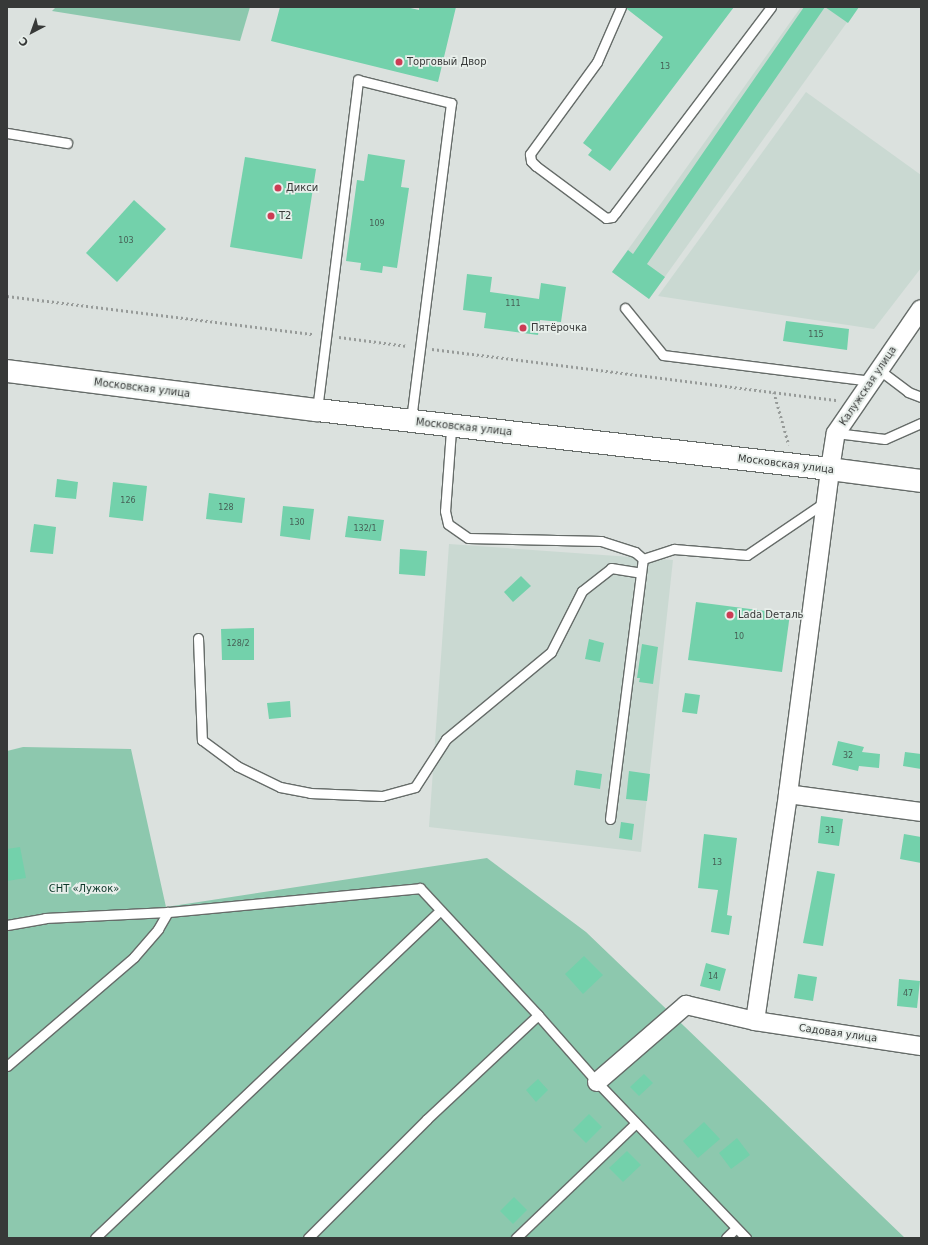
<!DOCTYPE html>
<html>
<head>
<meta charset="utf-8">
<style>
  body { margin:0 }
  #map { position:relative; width:928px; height:1245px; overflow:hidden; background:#dbe1de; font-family:"DejaVu Sans",sans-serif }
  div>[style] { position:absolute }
  .built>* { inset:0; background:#cad9d2 }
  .green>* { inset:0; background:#8dc8ae }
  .building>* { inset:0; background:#73d1ab }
  .path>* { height:2.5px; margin-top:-1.25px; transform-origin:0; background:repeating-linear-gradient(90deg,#979b99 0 2px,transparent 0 5px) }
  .roads { filter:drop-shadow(1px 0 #666c69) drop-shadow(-1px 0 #666c69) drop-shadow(0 1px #666c69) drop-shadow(0 -1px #666c69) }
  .lane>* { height:9px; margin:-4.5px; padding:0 4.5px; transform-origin:4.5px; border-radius:4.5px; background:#fff }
  .street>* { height:18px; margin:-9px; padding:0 9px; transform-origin:9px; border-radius:9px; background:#fff }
  .highway>* { height:22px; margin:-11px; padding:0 11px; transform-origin:11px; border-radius:11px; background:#fff }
  .dots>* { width:11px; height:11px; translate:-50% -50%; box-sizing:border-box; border:2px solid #e8efeb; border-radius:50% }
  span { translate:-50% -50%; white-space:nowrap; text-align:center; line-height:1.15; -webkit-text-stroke:3.5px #e8efeb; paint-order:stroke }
  .number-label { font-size:8px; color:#465f55 }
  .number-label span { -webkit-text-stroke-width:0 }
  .poi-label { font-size:10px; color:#373938 }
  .left { translate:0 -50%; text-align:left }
  .street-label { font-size:10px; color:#373938 }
  .park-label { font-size:10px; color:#0a3627 }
  .frame { position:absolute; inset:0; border:8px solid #373938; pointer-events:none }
  .north { position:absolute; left:12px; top:12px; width:40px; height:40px; -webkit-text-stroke:3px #e8efeb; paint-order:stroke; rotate:221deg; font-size:11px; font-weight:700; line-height:16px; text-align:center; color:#373938 }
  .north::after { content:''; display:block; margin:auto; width:14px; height:18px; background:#373938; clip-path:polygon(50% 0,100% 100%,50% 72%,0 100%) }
</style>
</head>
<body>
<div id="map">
  <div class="built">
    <i style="clip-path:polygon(801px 7px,858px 7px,649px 299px,612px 272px)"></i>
    <i style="clip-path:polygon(806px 92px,921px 175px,921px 268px,874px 329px,658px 296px)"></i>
    <i style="clip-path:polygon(449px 544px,673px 560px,641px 852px,429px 827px)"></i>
  </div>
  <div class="green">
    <i style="clip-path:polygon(56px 7px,250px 7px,240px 41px,52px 11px)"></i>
    <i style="clip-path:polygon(23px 747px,131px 749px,166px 907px,487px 858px,586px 932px,905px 1238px,7px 1238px,7px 751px)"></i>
  </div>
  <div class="building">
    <i style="clip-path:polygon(280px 7px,406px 7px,419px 10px,419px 7px,456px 7px,438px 82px,271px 41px)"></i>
    <i style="clip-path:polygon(627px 7px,734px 7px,610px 171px,588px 155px,592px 150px,583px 143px,663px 37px,627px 9px)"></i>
    <i style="clip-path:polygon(804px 7px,859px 7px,848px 23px,825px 7px,647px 264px,665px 277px,649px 299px,612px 272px,628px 250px,633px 254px)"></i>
    <i style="clip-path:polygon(368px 154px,405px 160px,401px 187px,409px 188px,397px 268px,383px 266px,382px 273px,360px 270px,361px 263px,346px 261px,357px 180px,364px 181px)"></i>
    <i style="clip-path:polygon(245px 157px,316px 169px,302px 259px,230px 247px)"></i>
    <i style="clip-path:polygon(134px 200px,166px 229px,117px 282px,86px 253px)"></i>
    <i style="clip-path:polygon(467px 274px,492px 277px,490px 292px,539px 299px,541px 283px,566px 287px,561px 322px,540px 320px,538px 335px,484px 328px,486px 313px,463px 310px)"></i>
    <i style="clip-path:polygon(786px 321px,849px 329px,847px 350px,783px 341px)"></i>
    <i style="clip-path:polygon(57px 479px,78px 482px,76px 499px,55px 497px)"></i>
    <i style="clip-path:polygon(113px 482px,147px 486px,143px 521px,109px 517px)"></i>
    <i style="clip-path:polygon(209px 493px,245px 498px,242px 523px,206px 519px)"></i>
    <i style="clip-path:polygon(283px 506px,314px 509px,310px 540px,280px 536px)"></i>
    <i style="clip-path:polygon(348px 516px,384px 520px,381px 541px,345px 537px)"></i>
    <i style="clip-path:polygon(34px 524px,56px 527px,53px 554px,30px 552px)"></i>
    <i style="clip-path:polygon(400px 549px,427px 551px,425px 576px,399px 574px)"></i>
    <i style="clip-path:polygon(521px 576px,531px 586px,513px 602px,504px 592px)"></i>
    <i style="clip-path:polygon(696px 602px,790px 614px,782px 672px,688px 660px)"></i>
    <i style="clip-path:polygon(254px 628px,254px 660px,222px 660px,221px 629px)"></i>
    <i style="clip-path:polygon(589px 639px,604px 643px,600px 662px,585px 659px)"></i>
    <i style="clip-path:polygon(642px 644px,658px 647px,653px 684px,639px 682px,640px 678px,637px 678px)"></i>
    <i style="clip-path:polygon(685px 693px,700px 695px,697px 714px,682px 712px)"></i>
    <i style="clip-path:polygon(290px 701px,291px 717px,269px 719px,267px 703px)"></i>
    <i style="clip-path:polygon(838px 741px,864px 747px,862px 752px,880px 754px,879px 768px,859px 766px,858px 771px,832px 765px)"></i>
    <i style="clip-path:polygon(905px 752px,921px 754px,921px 769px,903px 766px)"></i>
    <i style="clip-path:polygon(576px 770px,602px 774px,600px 789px,574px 785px)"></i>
    <i style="clip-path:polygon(629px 771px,650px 774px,647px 801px,626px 799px)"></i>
    <i style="clip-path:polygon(821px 816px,843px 819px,839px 846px,818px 843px)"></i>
    <i style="clip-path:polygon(621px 822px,634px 824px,632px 840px,619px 838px)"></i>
    <i style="clip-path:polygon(704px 834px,737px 838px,727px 915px,732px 916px,729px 935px,711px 932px,718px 890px,698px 888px)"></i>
    <i style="clip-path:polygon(904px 834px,921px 837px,921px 863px,900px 859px)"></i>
    <i style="clip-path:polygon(20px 847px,26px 878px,7px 881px,7px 849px)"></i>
    <i style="clip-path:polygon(817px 871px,835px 874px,823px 946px,803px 943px)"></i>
    <i style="clip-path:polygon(584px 956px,603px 975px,583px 994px,565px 974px)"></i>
    <i style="clip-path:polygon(706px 963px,726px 969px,720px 991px,700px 986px)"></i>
    <i style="clip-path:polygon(798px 974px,817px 977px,813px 1001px,794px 998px)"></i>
    <i style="clip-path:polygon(899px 979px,920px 981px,917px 1008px,897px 1006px)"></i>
    <i style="clip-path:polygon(644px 1074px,653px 1083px,639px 1096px,630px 1087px)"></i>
    <i style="clip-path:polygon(538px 1079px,548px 1090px,536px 1102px,526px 1090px)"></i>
    <i style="clip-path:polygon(589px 1114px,602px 1127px,586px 1143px,573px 1130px)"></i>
    <i style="clip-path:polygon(704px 1122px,720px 1139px,698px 1158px,683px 1141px)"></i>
    <i style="clip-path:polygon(737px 1138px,750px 1155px,731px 1169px,719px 1153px)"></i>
    <i style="clip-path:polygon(627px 1151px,641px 1165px,623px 1182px,609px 1168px)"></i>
    <i style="clip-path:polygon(514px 1197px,527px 1210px,513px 1224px,500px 1211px)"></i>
  </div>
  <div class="path">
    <i style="left:7px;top:296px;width:309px;rotate:7.1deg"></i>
    <i style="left:339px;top:337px;width:69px;rotate:7.5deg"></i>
    <i style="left:432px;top:349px;width:409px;rotate:7.2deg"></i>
    <i style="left:774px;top:392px;width:55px;rotate:74.2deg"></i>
  </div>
  <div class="roads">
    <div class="lane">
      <i style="left:621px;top:7px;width:60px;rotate:113.6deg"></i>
      <i style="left:597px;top:62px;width:114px;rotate:126.1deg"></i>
      <i style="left:530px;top:154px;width:7px;rotate:82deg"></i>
      <i style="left:531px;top:161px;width:7px;rotate:45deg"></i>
      <i style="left:536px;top:166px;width:87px;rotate:36.6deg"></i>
      <i style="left:606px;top:218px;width:6px;rotate:-9deg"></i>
      <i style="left:612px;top:217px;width:6px;rotate:-51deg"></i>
      <i style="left:616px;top:212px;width:257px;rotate:-52.9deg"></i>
      <i style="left:7px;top:133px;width:61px;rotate:9.5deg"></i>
      <i style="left:625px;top:308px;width:60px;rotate:51deg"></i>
      <i style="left:663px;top:355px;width:210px;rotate:7.1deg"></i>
      <i style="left:878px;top:369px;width:38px;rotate:37deg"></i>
      <i style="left:908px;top:392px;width:14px;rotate:21deg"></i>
      <i style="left:317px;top:410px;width:333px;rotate:-82.9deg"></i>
      <i style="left:358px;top:80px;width:96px;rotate:13.9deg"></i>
      <i style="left:451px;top:103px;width:321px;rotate:97.2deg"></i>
      <i style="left:451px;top:430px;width:81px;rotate:94.2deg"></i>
      <i style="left:445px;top:511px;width:13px;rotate:77deg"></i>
      <i style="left:448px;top:524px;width:24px;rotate:35deg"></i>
      <i style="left:468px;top:538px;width:133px;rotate:1.3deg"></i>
      <i style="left:601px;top:541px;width:36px;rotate:18deg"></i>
      <i style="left:635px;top:552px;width:11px;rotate:41deg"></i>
      <i style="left:836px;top:433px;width:49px;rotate:7deg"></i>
      <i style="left:885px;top:439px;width:39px;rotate:-24deg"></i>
      <i style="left:198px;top:638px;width:102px;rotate:87.8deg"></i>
      <i style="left:202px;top:740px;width:44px;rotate:36.6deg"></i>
      <i style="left:237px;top:766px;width:48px;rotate:26deg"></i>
      <i style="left:280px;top:787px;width:31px;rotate:11deg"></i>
      <i style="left:310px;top:793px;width:72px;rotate:2.4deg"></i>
      <i style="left:382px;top:796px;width:34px;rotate:-15deg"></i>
      <i style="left:415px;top:787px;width:57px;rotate:-57.1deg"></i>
      <i style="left:446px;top:739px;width:136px;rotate:-39.6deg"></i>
      <i style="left:551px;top:652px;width:68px;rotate:-63.1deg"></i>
      <i style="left:582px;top:591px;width:37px;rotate:-38deg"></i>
      <i style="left:611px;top:568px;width:30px;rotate:9deg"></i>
      <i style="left:610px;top:819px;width:262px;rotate:-82.8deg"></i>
      <i style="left:643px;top:559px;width:33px;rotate:-18deg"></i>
      <i style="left:674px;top:549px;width:73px;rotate:4.7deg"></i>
      <i style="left:747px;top:555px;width:94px;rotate:-34.2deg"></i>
      <i style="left:7px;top:925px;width:39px;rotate:-10deg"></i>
      <i style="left:45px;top:918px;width:123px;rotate:-2.8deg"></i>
      <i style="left:7px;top:1066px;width:167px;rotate:-40.6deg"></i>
      <i style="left:134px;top:957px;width:37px;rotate:-49deg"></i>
      <i style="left:158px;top:929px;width:20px;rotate:-60deg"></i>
      <i style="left:168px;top:912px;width:253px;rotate:-5.4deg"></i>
      <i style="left:420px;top:888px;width:173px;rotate:47.1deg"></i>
      <i style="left:538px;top:1015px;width:89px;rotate:48.6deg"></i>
      <i style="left:597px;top:1082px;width:216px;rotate:46.3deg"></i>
      <i style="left:95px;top:1238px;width:475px;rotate:-43.5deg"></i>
      <i style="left:308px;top:1238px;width:168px;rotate:-45deg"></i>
      <i style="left:427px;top:1119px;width:152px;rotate:-43.1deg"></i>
      <i style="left:516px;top:1238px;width:166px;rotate:-43.8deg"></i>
      <i style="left:726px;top:1238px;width:14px;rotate:-45deg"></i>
    </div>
    <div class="street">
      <i style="left:788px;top:794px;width:134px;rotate:7.7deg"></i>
      <i style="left:755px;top:1021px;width:168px;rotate:8.6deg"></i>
      <i style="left:597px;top:1082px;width:118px;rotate:-40.9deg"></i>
      <i style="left:686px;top:1005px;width:71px;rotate:13.1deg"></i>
      <i style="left:755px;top:1021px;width:229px;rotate:-81.7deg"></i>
      <i style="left:788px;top:794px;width:328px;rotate:-82.6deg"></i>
      <i style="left:830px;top:469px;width:36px;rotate:-81deg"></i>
      <i style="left:836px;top:433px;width:150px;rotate:-55.6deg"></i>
    </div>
    <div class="highway">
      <i style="left:7px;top:371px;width:312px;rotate:7.2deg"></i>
      <i style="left:317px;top:410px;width:516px;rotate:6.56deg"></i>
      <i style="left:830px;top:469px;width:92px;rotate:7.5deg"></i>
    </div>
  </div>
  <div class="dots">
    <i style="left:399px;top:62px;background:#cc3c54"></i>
    <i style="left:278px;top:188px;background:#cc3c54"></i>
    <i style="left:271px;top:216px;background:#cc3c54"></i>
    <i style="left:523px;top:328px;background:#cc3c54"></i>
    <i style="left:730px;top:615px;background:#cc3c54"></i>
  </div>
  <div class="number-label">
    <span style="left:665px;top:67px">13</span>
    <span style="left:377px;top:224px">109</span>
    <span style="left:126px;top:241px">103</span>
    <span style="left:513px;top:304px">111</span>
    <span style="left:816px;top:335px">115</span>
    <span style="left:128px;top:501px">126</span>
    <span style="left:226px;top:508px">128</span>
    <span style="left:297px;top:523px">130</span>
    <span style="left:365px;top:529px">132/1</span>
    <span style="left:739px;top:637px">10</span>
    <span style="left:238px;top:644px">128/2</span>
    <span style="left:848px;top:756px">32</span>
    <span style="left:830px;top:831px">31</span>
    <span style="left:717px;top:863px">13</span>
    <span style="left:713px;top:977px">14</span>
    <span style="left:908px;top:994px">47</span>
  </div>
  <div class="poi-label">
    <span class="left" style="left:407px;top:62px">Торговый Двор</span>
    <span class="left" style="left:286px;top:188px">Дикси</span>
    <span class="left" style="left:279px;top:216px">T2</span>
    <span class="left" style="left:531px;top:328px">Пятёрочка</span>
    <span class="left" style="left:738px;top:615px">Lada Dеталь</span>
  </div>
  <div class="street-label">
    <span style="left:868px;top:386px;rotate:-56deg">Калужская улица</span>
    <span style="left:142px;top:388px;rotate:7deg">Московская улица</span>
    <span style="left:464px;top:427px;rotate:6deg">Московская улица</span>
    <span style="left:786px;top:464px;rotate:7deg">Московская улица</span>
    <span style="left:838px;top:1033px;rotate:8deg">Садовая улица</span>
  </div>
  <div class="park-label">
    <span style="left:84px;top:889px">СНТ «Лужок»</span>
  </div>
  <div class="frame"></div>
  <div class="north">С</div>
</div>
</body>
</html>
